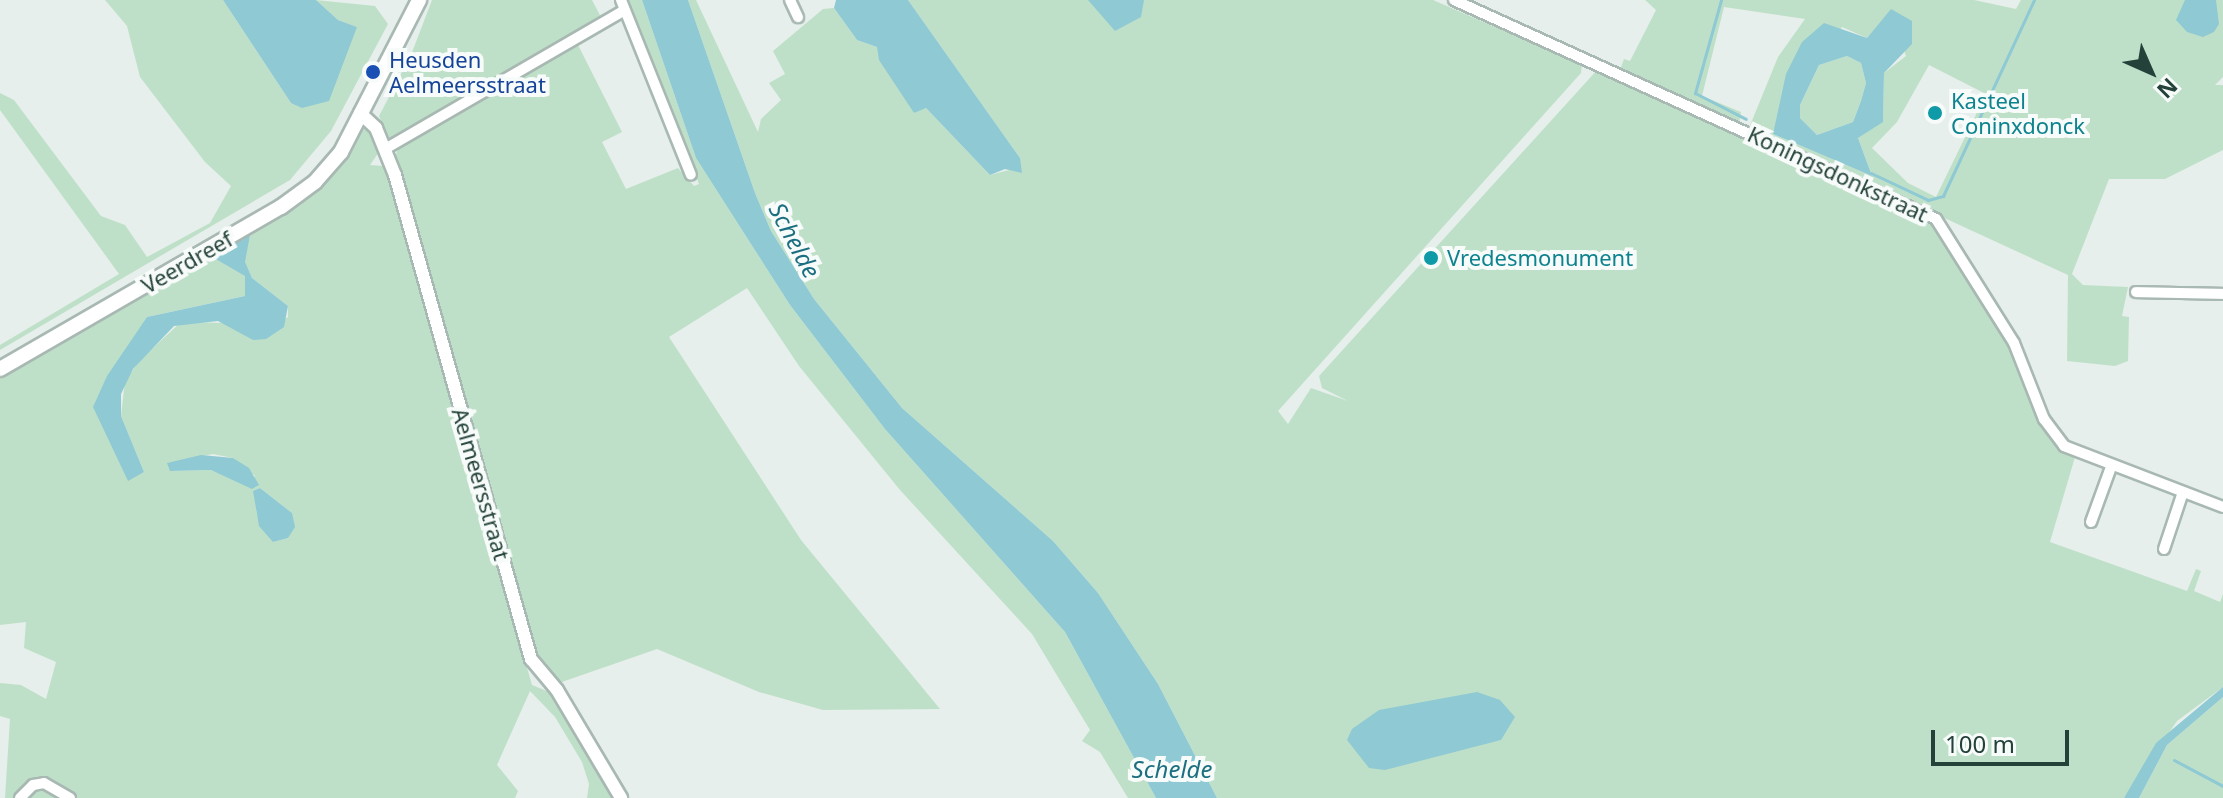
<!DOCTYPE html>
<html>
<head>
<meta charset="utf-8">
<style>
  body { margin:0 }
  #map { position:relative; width:2223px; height:798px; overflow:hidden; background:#e6efeb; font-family:"Noto Sans",sans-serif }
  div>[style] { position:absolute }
  .green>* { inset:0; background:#bfe0c8 }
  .water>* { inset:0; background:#8ec9d4 }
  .stream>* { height:3px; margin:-1.5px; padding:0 1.5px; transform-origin:1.5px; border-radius:1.5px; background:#8ec9d4 }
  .roads { filter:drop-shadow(2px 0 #a8b8b2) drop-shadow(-2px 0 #a8b8b2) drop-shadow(0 2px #a8b8b2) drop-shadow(0 -2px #a8b8b2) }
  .minor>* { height:10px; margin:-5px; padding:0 5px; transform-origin:5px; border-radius:5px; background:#fff }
  .tertiary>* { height:12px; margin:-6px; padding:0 6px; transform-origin:6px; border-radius:6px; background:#fff }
  .secondary>* { height:14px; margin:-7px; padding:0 7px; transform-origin:7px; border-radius:7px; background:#fff }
  .dots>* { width:22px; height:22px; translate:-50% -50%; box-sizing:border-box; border:4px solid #f7fbf9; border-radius:50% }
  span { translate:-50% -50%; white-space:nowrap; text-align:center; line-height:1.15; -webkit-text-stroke:8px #f7fbf9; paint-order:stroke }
  .transit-label { font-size:22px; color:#164399 }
  .left { translate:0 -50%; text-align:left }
  .culture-label { font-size:22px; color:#0d838f }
  .street-label { font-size:22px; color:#24423a }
  .water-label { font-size:24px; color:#1c6f80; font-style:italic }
  .north { position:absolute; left:2111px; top:32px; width:80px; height:80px; -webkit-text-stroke:6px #f7fbf9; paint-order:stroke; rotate:135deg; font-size:22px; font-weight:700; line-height:32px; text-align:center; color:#24423a }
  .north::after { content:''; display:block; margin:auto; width:28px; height:36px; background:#24423a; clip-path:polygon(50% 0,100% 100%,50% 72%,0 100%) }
  .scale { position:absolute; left:1931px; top:730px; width:138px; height:36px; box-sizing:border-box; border:4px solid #24423a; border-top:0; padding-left:10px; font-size:24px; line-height:28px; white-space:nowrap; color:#24423a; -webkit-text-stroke:6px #f7fbf9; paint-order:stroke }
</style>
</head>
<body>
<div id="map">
  <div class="green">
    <i style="clip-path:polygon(105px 0,223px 0,291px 103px,357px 27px,338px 20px,316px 0,375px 6px,388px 24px,331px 131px,290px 180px,0 350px,0 345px,119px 274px,0 110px,0 93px,14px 100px,101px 216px,125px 225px,147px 257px,210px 223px,231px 186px,205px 162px,140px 77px,127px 26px)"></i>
    <i style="clip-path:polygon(432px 0,592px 0,603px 21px,390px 143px,379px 116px,411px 55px)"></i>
    <i style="clip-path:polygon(evenodd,626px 0,642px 0,696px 158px,790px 305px,885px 429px,1065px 632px,1156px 798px,1128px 798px,1100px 752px,1082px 741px,1090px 730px,1032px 634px,900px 490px,799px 366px,747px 288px,669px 337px,801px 540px,940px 709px,823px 710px,759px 692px,657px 649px,559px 683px,534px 649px,494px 515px,484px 520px,532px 685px,549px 692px,616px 798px,587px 798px,589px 784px,582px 762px,555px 717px,530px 691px,497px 765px,518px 791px,515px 798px,5px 798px,10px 719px,0 716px,0 683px,21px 685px,46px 699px,56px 662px,24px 648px,26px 622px,0 625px,0 375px,212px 257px,246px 276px,245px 296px,147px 317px,94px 407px,128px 480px,144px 472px,121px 416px,125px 381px,140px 360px,181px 322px,228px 323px,253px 340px,288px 317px,288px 306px,252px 278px,244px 261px,250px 235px,320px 187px,361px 129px,372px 131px,381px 149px,370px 165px,383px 166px,388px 173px,399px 147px,576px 41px,622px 132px,602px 142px,626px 189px,678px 168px,694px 186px,699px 184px,626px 0,213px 454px,233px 458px,255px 476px,247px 484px,211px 470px,171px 471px,168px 463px,213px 454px,626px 0,260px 488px,292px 513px,288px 538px,273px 542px,257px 515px,254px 491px,260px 488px)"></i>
    <i style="clip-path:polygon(evenodd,688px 0,696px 0,758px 132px,761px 119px,781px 100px,769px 83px,785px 74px,773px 51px,823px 9px,834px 8px,857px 40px,877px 47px,914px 113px,925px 107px,990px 175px,1013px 169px,1020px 158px,908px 0,1433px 0,1582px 65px,1581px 73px,1278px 411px,1288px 424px,1311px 388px,1348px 401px,1322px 388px,1319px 376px,1598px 69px,1933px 222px,2011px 345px,2050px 437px,2075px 457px,2050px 542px,2187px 591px,2196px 569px,2201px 571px,2194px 591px,2220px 602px,2223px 594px,2223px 687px,2177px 721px,2124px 798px,1217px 798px,1158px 684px,1098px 593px,1053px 541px,902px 408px,814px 299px,771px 231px,755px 193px,688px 0,1500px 700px,1501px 740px,1471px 746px,1500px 700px)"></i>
    <i style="clip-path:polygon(evenodd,1645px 0,1974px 0,2016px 9px,2021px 0,2223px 0,2223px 77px,2215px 85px,2223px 85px,2223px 150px,2165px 179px,2109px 179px,2072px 274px,2083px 285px,2128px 287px,2122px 316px,2129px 317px,2128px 361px,2115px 366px,2067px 361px,2068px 275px,1749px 128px,1778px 57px,1805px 19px,1724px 7px,1702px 96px,1741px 112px,1739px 124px,1620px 70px,1624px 59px,1630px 61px,1656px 10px,1645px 0,1891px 10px,1906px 56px,1884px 73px,1883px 121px,1858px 138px,1872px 176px,1773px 134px,1842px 27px,1867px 38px,1891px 10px,1645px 0,1929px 65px,1986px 94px,1936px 197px,1908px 183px,1872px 148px,1897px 122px,1929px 65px)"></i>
    <i style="clip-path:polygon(1847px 56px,1861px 63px,1866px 83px,1861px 101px,1853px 122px,1817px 135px,1800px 118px,1800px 105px,1819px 65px)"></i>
    <i style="clip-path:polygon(2223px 697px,2223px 798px,2139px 798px,2167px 745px)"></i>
  </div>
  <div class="water">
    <i style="clip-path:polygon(223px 0,316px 0,338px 20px,357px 27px,329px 101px,302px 108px,291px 103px)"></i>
    <i style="clip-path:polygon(642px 0,688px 0,755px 193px,771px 231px,814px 299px,902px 408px,1053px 541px,1098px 593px,1158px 684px,1217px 798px,1156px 798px,1065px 632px,885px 429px,790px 305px,696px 158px)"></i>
    <i style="clip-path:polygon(836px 0,908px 0,1020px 158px,1022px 173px,1005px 169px,990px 175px,926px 108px,914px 113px,879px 60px,877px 47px,857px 40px,834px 8px)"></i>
    <i style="clip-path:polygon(1088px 0,1144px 0,1141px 17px,1115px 31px)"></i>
    <i style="clip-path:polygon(2185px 0,2216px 0,2219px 24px,2214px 32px,2203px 37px,2187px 32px,2176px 20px)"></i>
    <i style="clip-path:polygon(evenodd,1891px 9px,1912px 21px,1912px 44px,1884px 73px,1883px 122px,1858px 138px,1872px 176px,1773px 134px,1786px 74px,1802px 42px,1824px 23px,1867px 38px,1891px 9px,1847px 56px,1861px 63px,1866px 83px,1861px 101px,1853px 122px,1817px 135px,1800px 118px,1800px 105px,1819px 65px,1847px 56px)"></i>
    <i style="clip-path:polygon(250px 235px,245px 262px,252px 278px,288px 306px,284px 327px,266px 339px,253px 340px,218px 321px,174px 326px,133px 369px,121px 394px,121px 416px,144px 472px,128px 481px,93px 407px,107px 376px,147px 317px,245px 296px,245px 276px,212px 257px)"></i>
    <i style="clip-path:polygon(201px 455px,233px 458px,249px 468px,259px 485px,252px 489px,211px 470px,170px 471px,167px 463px)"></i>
    <i style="clip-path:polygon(260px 488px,292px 513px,295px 527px,288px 538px,273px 542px,259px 526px,253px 491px)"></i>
    <i style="clip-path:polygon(2223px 687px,2223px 697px,2167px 745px,2139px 798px,2124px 798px,2156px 743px)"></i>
    <i style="clip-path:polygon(1477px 692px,1500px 700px,1515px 717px,1501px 740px,1385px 770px,1369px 768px,1347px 740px,1352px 729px,1379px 710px)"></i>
  </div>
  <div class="stream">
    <i style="left:1721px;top:0;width:97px;rotate:105.6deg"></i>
    <i style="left:1695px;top:93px;width:57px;rotate:27deg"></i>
    <i style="left:1871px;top:173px;width:63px;rotate:25.3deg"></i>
    <i style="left:1928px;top:200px;width:16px;rotate:-15deg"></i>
    <i style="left:1943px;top:196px;width:216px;rotate:-65.1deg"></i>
    <i style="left:2174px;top:760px;width:55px;rotate:28deg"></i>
  </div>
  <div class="roads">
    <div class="minor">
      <i style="left:621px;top:0;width:188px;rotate:68.2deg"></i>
      <i style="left:790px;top:0;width:19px;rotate:65deg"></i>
      <i style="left:1454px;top:0;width:529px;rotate:24.43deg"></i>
      <i style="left:1936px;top:219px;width:146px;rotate:57.8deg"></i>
      <i style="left:2014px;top:343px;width:82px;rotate:68.5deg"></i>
      <i style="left:2044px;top:419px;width:34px;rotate:53deg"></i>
      <i style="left:2064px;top:446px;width:170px;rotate:21deg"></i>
      <i style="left:385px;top:149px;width:277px;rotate:-30.1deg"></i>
      <i style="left:2136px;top:292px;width:87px;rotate:1.3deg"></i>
      <i style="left:2091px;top:522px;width:59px;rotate:-70deg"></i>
      <i style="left:2164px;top:549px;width:60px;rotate:-71.6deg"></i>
      <i style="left:20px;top:798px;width:18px;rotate:-45deg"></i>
      <i style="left:33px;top:785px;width:11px;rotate:-10deg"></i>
      <i style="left:44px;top:783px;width:30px;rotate:30deg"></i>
    </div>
    <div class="tertiary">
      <i style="left:360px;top:113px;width:22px;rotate:43deg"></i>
      <i style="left:376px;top:128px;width:51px;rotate:68deg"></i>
      <i style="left:395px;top:175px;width:503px;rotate:74.31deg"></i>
      <i style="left:531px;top:659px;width:40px;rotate:50deg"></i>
      <i style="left:557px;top:690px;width:126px;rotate:59.3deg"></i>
    </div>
    <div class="secondary">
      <i style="left:0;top:369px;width:324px;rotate:-30deg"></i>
      <i style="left:281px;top:207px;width:42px;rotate:-36.3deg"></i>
      <i style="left:315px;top:182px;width:40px;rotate:-49deg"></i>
      <i style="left:341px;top:152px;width:171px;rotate:-62.8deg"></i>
    </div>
  </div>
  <div class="dots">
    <i style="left:373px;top:72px;background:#1a4fb4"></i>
    <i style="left:1935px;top:113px;background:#0f9aa8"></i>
    <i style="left:1431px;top:258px;background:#0f9aa8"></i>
  </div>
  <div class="transit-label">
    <span class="left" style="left:389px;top:72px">Heusden<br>Aelmeersstraat</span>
  </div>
  <div class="culture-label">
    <span class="left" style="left:1951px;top:113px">Kasteel<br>Coninxdonck</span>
    <span class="left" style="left:1447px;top:258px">Vredesmonument</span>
  </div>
  <div class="street-label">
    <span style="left:1838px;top:174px;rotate:25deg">Koningsdonkstraat</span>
    <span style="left:187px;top:262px;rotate:-30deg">Veerdreef</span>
    <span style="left:481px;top:484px;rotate:74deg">Aelmeersstraat</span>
  </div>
  <div class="water-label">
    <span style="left:795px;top:240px;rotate:62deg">Schelde</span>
    <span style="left:1172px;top:769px">Schelde</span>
  </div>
  <div class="north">N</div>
  <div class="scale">100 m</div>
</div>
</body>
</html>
